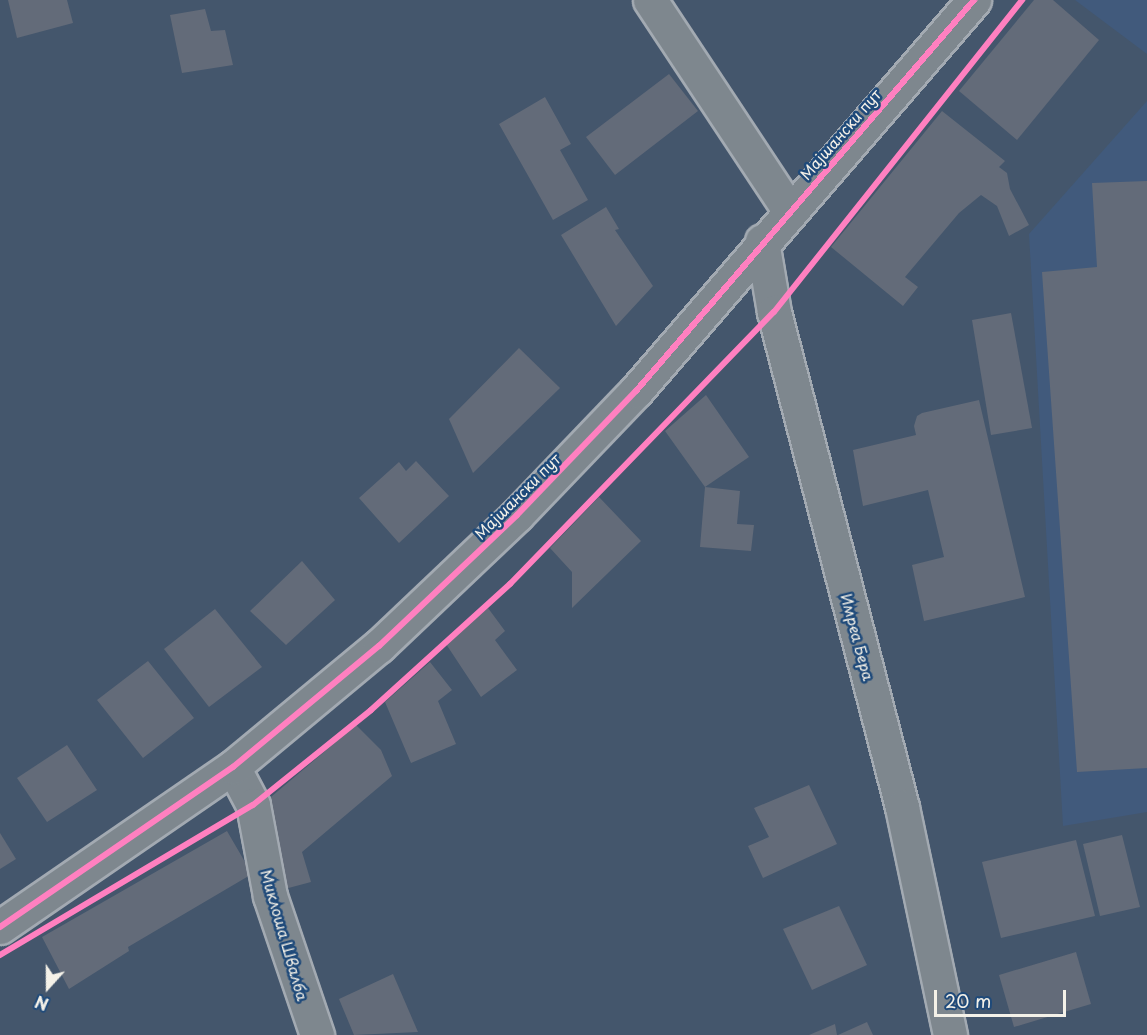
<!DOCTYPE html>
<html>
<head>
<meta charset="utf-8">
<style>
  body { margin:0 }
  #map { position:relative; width:1147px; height:1035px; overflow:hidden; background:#44566c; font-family:"Playpen Sans",sans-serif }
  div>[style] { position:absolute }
  .built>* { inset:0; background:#415a7c }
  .building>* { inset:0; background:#636b79 }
  .roads { filter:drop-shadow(2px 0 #a3aab2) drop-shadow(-2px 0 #a3aab2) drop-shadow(0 2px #a3aab2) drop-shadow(0 -2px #a3aab2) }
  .street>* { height:33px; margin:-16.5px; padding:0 16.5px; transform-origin:16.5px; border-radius:16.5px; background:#7e878e }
  .secondary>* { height:33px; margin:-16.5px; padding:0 16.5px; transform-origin:16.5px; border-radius:16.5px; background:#7e878e }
  .cycleway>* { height:6px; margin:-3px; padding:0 3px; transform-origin:3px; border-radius:3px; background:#ff80c0 }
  span { translate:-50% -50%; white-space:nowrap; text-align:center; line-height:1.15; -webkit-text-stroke:5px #1f4a7a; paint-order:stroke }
  .street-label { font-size:15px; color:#f4f1e8 }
  .north { position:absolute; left:18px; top:957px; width:60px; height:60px; -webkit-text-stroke:4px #1f4a7a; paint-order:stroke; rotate:201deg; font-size:16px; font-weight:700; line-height:24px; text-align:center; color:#f4f1e8 }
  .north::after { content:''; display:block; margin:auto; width:21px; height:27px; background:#f4f1e8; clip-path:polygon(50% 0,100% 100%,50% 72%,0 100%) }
  .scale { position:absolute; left:934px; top:990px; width:132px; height:27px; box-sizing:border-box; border:3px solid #f4f1e8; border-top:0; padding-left:8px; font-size:18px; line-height:21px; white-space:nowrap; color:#f4f1e8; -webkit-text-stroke:4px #1f4a7a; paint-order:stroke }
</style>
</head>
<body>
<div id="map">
  <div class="built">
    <i style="clip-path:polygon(1075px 0,1147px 0,1147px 54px)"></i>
    <i style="clip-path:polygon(1147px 101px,1147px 812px,1063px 826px,1029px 234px)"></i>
  </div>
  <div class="building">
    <i style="clip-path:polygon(8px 0,67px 0,73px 23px,17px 38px)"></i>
    <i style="clip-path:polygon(1034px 0,1053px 0,1099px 40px,1017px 140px,959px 91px)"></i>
    <i style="clip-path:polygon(205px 9px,211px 31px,225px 30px,233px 65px,182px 73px,170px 15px)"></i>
    <i style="clip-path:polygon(669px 74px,698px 111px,615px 175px,586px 137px)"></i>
    <i style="clip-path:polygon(545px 97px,571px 144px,560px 150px,588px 200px,553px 220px,499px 124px)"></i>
    <i style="clip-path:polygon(942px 111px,1005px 161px,999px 167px,1007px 173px,1010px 189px,1029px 225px,1009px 236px,997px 206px,981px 195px,959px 213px,905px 277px,918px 287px,903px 306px,831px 247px)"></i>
    <i style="clip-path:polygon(1147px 181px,1147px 768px,1077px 772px,1042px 272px,1097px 267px,1092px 183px)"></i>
    <i style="clip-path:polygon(606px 207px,619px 229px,615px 230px,653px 286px,616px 326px,561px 235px)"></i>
    <i style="clip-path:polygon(1011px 313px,1032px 428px,991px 435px,972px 320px)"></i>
    <i style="clip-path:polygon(519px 348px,560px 388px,473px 473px,449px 419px)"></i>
    <i style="clip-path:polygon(706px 395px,749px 457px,705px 487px,740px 491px,737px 524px,754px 525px,751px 551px,700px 547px,705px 487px,665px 431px)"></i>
    <i style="clip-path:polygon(979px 400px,1025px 597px,924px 621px,912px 565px,944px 557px,928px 490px,863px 506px,853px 450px,916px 435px,914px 426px,917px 416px,922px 413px)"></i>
    <i style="clip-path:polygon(416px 461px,449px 496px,399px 543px,359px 498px,399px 462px,406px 471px)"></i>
    <i style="clip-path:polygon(599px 497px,641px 541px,572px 608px,572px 572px,550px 548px)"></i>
    <i style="clip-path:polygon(302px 561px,335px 600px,286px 645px,250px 611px)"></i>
    <i style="clip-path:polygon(488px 608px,505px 631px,495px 640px,517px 670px,481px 697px,446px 644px)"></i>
    <i style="clip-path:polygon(215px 609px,262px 667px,209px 707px,164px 649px)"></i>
    <i style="clip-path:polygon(148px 661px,194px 718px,143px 758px,97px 700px)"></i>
    <i style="clip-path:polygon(430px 662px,452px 690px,438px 701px,456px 744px,411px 763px,385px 702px)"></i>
    <i style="clip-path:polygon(356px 725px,381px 750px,392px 776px,302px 852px,311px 882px,281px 890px,265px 802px)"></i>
    <i style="clip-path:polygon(67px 745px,97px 790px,47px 822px,17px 778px)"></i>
    <i style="clip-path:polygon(809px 785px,837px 844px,763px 878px,748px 846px,769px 837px,754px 808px)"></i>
    <i style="clip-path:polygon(227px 831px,252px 874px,128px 947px,129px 951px,69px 989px,42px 937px)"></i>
    <i style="clip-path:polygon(0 833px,16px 859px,0 869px)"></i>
    <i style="clip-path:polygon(1122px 835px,1140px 907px,1100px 916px,1083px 844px)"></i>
    <i style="clip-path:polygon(1076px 840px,1095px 916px,1001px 938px,982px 862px)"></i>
    <i style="clip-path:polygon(839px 906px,867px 965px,812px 990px,783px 929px)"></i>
    <i style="clip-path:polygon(1076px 952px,1091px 1004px,1014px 1027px,999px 975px)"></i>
    <i style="clip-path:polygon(393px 974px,418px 1032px,354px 1035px,339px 999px)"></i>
    <i style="clip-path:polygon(867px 1022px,873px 1035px,838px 1035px)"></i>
    <i style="clip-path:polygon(835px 1024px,837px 1035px,809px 1035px)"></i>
  </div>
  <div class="roads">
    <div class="street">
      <i style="left:650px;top:0;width:252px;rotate:56.5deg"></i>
      <i style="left:762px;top:241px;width:72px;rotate:80.4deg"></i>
      <i style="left:774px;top:312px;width:511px;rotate:75.5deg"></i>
      <i style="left:902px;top:807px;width:233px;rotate:78.1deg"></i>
      <i style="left:233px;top:767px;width:43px;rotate:62.2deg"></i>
      <i style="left:253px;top:805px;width:93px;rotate:79.4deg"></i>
      <i style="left:270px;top:896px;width:147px;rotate:71.3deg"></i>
    </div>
    <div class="secondary">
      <i style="left:0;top:927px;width:283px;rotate:-34.5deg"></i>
      <i style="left:233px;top:767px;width:190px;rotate:-39.7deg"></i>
      <i style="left:379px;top:646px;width:190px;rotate:-43.5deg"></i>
      <i style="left:517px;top:515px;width:172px;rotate:-46.2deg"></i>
      <i style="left:636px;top:391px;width:517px;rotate:-49.16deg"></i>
    </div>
  </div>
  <div class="cycleway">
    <i style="left:0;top:927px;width:283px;rotate:-34.5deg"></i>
    <i style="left:233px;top:767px;width:190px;rotate:-39.7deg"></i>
    <i style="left:379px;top:646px;width:190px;rotate:-43.5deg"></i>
    <i style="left:517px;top:515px;width:172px;rotate:-46.2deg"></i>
    <i style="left:636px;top:391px;width:517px;rotate:-49.16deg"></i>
    <i style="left:0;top:955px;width:294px;rotate:-30.7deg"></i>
    <i style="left:253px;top:805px;width:151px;rotate:-38.8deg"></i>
    <i style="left:371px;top:710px;width:188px;rotate:-42.2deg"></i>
    <i style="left:510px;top:584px;width:379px;rotate:-45.9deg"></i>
    <i style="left:774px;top:312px;width:399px;rotate:-51.5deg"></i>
  </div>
  <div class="street-label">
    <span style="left:840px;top:134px;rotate:-49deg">Мајшански пут</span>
    <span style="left:517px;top:496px;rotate:-45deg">Мајшански пут</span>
    <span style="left:858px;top:637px;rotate:75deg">Имреа Бера</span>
    <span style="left:285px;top:935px;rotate:74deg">Миклоша Швалба</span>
  </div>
  <div class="north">N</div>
  <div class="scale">20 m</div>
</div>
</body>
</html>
